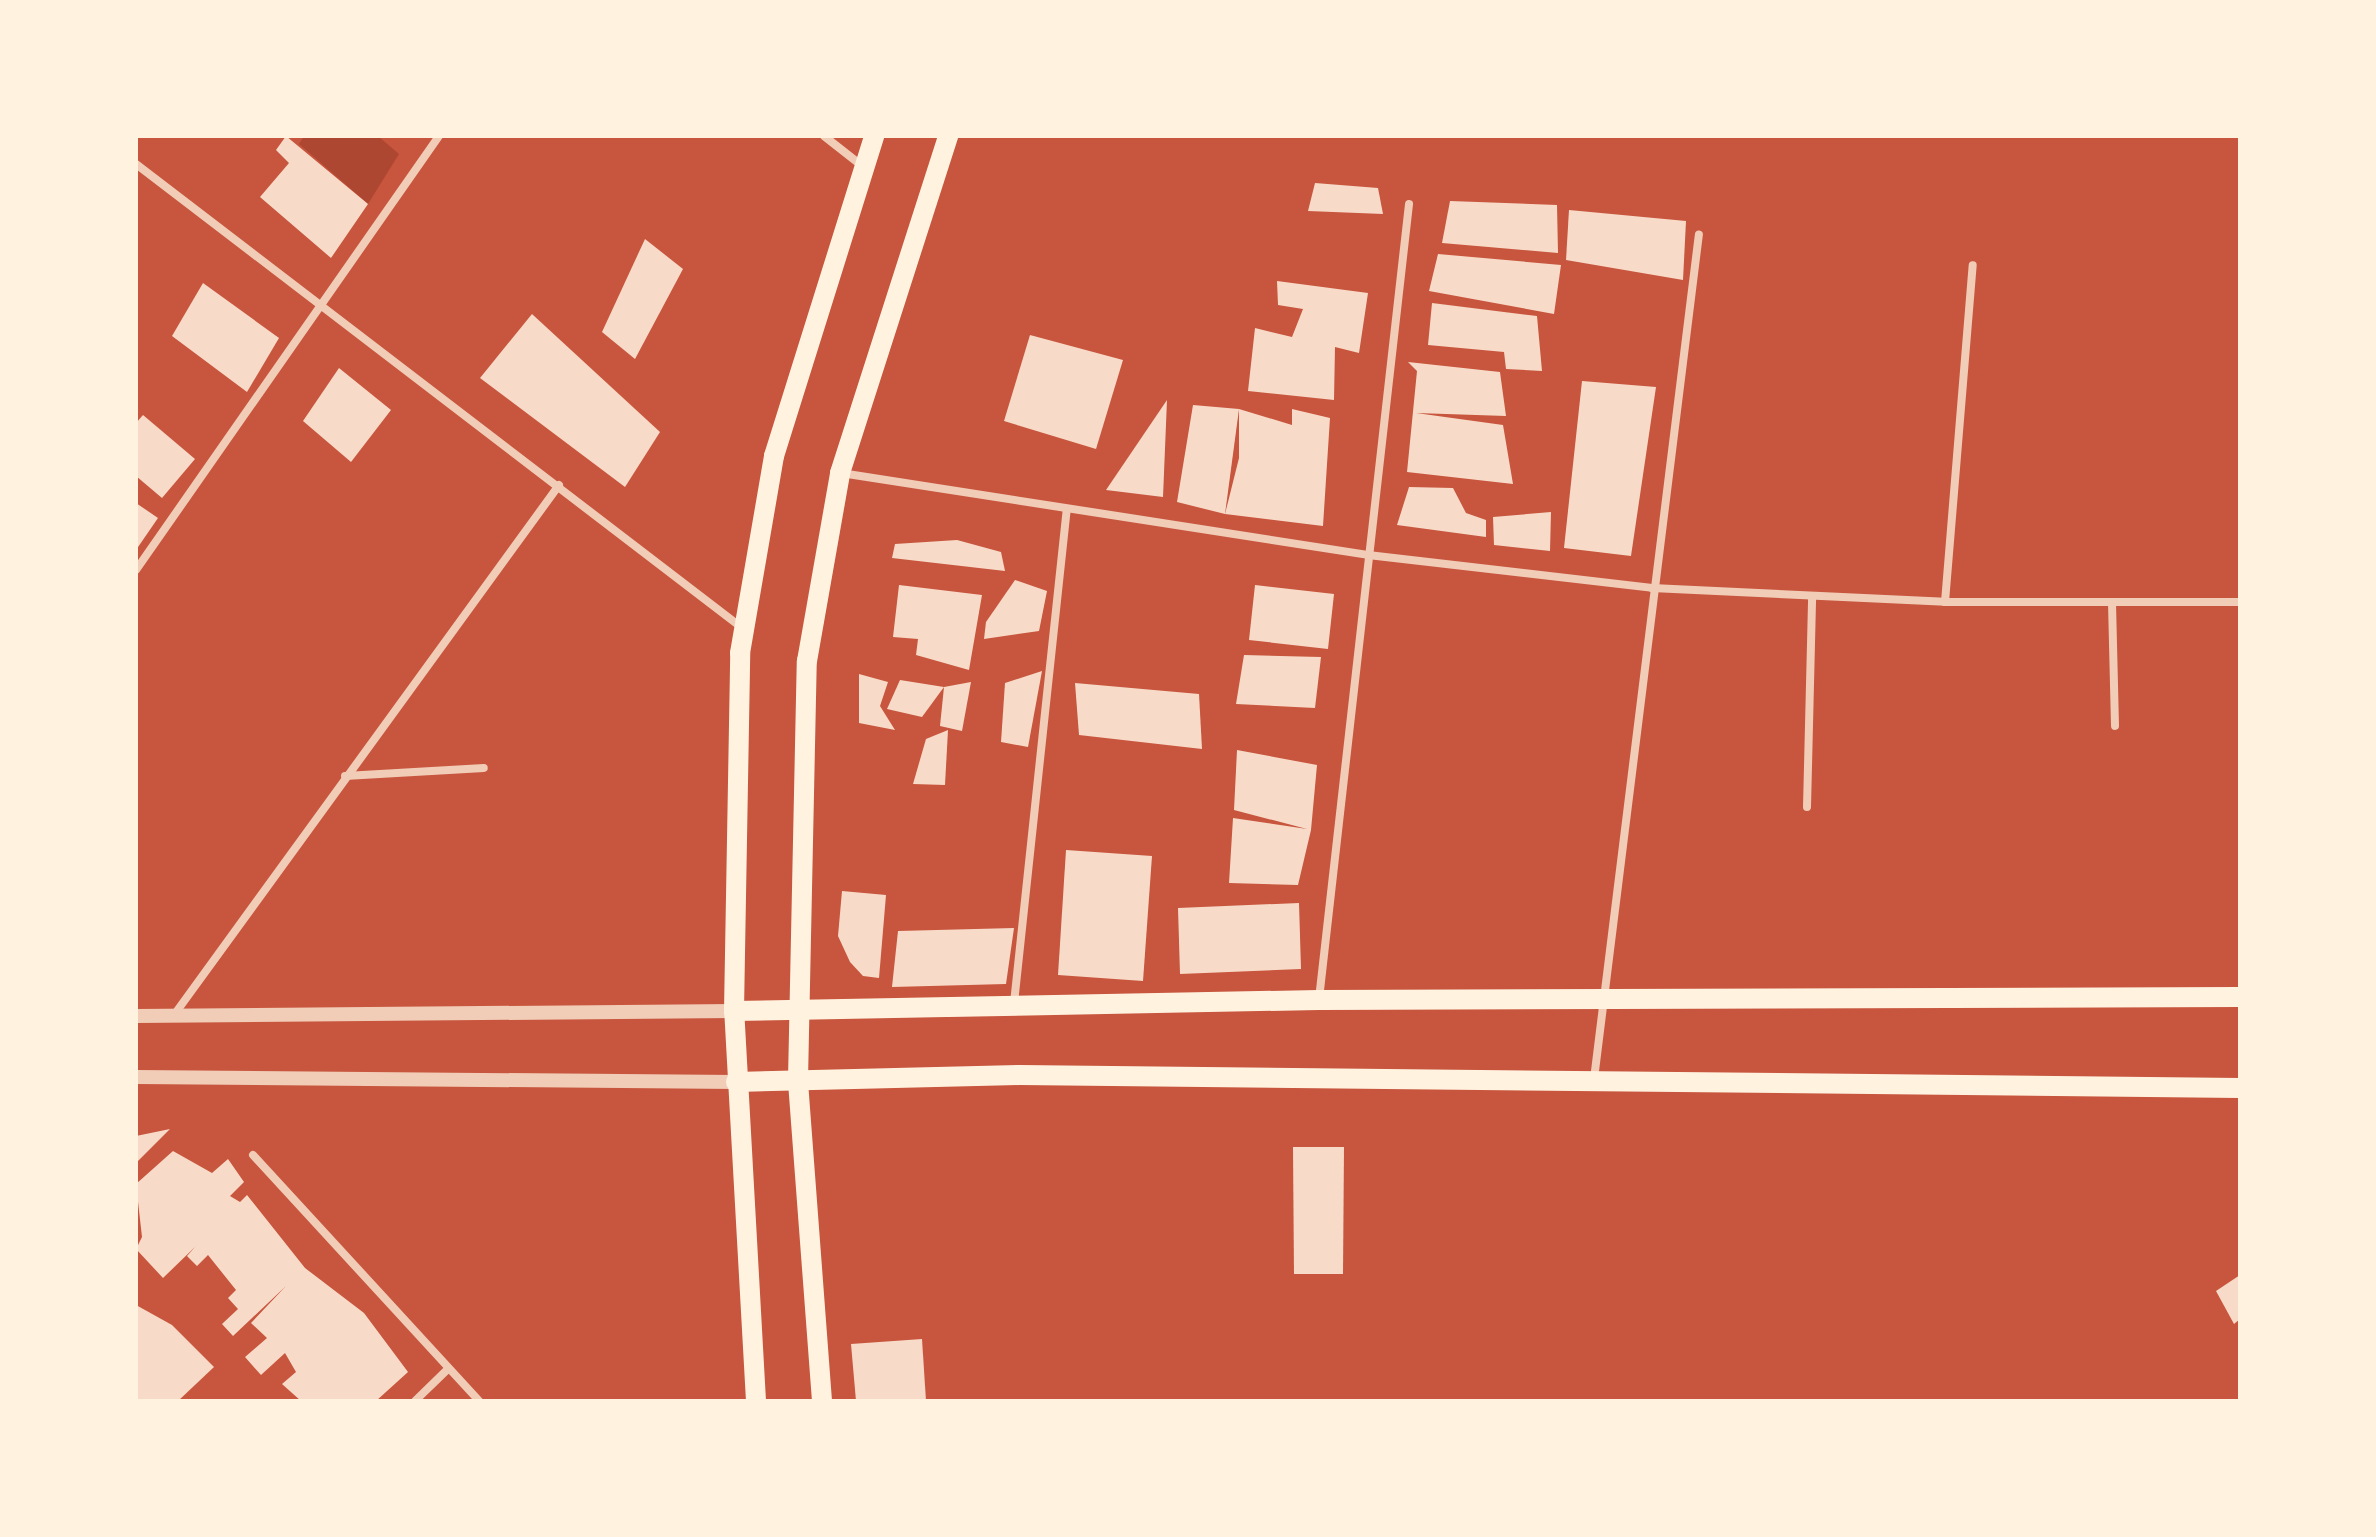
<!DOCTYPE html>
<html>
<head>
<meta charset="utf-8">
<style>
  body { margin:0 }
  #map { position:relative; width:2376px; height:1537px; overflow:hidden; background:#c8553d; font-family:"PT Sans",sans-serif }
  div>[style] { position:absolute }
  .green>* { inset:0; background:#ae4732 }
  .building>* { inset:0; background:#f7dbc8 }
  .minor>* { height:8px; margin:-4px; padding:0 4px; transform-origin:4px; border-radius:4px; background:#f1ccb7 }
  .tertiary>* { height:14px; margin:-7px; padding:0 7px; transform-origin:7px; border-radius:7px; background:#f1ccb7 }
  .primary>* { height:20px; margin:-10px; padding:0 10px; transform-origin:10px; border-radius:10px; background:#fff3e0 }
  span { translate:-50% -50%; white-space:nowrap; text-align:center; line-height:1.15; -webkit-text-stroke:8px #fff3e0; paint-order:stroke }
  .frame { position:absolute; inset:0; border:138px solid #fff3e0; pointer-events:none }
</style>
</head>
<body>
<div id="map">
  <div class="green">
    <i style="clip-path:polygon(304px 136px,378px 136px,399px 154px,368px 204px,299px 144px)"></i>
  </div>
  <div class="building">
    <i style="clip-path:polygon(286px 136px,368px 204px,331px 258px,260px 197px,289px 163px,276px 150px)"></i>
    <i style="clip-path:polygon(1315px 183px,1378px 188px,1383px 214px,1308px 211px)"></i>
    <i style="clip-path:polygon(1450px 201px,1557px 205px,1558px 253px,1442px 243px)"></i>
    <i style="clip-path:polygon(1569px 210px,1686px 221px,1683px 280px,1566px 260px)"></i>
    <i style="clip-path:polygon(645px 239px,683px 269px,635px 359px,602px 332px)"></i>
    <i style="clip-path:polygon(1438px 254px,1561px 265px,1554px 314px,1429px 291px)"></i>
    <i style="clip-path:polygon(1277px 281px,1368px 293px,1359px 353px,1335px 347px,1334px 400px,1248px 391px,1255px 328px,1292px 337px,1303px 309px,1278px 305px)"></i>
    <i style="clip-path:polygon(203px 283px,279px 338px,247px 392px,172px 336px)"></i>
    <i style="clip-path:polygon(1432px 303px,1537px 316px,1542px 371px,1506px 369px,1504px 352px,1428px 345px)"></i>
    <i style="clip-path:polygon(532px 314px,660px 432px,625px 487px,480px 378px)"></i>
    <i style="clip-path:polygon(1030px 335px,1123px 360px,1096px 449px,1004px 421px)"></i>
    <i style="clip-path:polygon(1408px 362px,1500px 372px,1506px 416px,1416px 413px,1503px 425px,1513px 484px,1407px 472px,1417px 371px)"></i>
    <i style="clip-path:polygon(339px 368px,391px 410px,351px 462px,303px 421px)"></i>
    <i style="clip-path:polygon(1582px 381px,1656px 387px,1631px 556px,1564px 548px)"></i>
    <i style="clip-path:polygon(1167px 400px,1163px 497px,1106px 490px)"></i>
    <i style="clip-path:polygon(1193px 405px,1239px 409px,1225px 514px,1177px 502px)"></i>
    <i style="clip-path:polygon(1239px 409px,1292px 425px,1292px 409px,1330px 418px,1323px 526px,1225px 514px,1239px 458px)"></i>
    <i style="clip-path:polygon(143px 415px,195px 459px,162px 498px,136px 476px,136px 423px)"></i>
    <i style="clip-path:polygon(1409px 487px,1453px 488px,1466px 513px,1486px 520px,1486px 537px,1397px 525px)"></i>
    <i style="clip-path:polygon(136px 503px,158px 518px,136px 550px)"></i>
    <i style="clip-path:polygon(1551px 512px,1550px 551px,1494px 545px,1493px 517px)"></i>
    <i style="clip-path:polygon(957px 540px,1001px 552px,1005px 571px,892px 558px,895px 544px)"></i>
    <i style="clip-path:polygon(1015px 580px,1047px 591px,1039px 631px,984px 639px,986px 622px)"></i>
    <i style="clip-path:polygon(899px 585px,982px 595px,969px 670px,916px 655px,918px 639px,893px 637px)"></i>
    <i style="clip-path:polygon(1255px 585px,1334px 594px,1328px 649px,1249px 640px)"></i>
    <i style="clip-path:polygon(1244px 655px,1321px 657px,1315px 708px,1236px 704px)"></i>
    <i style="clip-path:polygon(1042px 671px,1028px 747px,1001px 742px,1005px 683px)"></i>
    <i style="clip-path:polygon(859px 674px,888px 682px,880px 706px,895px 730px,859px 723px)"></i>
    <i style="clip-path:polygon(900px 680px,944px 687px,922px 717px,887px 709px)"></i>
    <i style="clip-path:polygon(971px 682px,962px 731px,940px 726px,944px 687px)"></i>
    <i style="clip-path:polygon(1075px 683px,1199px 694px,1202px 749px,1079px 735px)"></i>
    <i style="clip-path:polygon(948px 730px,945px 785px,913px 784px,926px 739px)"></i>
    <i style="clip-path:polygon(1237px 750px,1317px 765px,1311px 830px,1298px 885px,1229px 883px,1233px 818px,1307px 829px,1234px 810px)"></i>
    <i style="clip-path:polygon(1066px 850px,1152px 856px,1143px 981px,1058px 975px)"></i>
    <i style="clip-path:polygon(842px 891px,886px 895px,879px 978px,863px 976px,850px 962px,838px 936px)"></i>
    <i style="clip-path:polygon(1299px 903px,1301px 969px,1180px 974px,1178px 908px)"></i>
    <i style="clip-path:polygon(1014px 928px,1006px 984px,892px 987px,898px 931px)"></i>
    <i style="clip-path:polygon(170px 1129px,136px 1163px,136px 1136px)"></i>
    <i style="clip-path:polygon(1293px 1147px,1344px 1147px,1343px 1274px,1294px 1274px)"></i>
    <i style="clip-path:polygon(173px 1151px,212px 1173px,228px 1159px,244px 1182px,230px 1196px,240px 1202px,247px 1195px,305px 1268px,364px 1313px,408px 1372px,376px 1401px,301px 1401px,282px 1384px,296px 1372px,285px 1353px,261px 1375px,245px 1357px,267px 1338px,251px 1323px,286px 1286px,233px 1336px,222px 1324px,238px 1309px,228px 1298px,236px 1290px,208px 1255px,197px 1266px,187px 1256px,195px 1247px,163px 1278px,136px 1249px,142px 1237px,136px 1184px)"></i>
    <i style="clip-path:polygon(2240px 1275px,2240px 1319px,2234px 1324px,2216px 1291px)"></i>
    <i style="clip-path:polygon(136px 1305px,172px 1325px,214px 1367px,178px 1401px,136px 1401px)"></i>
    <i style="clip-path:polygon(922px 1339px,926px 1401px,856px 1401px,851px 1344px)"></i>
  </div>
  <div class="minor">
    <i style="left:824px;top:136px;width:47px;rotate:38.1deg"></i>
    <i style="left:136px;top:164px;width:762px;rotate:37.43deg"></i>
    <i style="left:841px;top:473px;width:533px;rotate:8.84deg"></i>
    <i style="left:1368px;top:555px;width:286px;rotate:6.6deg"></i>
    <i style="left:1652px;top:588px;width:293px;rotate:2.7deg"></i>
    <i style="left:1945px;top:602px;width:295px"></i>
    <i style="left:136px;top:570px;width:529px;rotate:-55.08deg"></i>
    <i style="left:1945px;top:602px;width:338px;rotate:-85.3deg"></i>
    <i style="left:2112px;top:603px;width:123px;rotate:88.6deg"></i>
    <i style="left:345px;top:776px;width:139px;rotate:-3.3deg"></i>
    <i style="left:1807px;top:807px;width:211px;rotate:-88.6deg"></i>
    <i style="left:1319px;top:999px;width:800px;rotate:-83.54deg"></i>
    <i style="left:1014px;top:1003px;width:495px;rotate:-83.9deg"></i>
    <i style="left:174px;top:1015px;width:655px;rotate:-54deg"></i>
    <i style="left:1594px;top:1079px;width:851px;rotate:-82.92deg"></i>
    <i style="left:253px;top:1155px;width:334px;rotate:47.4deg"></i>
    <i style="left:415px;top:1401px;width:46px;rotate:-44.1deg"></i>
  </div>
  <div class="tertiary">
    <i style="left:136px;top:1016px;width:598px;rotate:-0.48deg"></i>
    <i style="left:136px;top:1077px;width:600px;rotate:0.48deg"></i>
  </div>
  <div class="primary">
    <i style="left:734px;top:1011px;width:585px;rotate:-1.08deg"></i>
    <i style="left:1319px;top:1000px;width:921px;rotate:-0.19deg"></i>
    <i style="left:736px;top:1082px;width:283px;rotate:-1.4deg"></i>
    <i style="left:1019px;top:1075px;width:1221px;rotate:0.61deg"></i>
    <i style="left:756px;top:1401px;width:391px;rotate:-93.2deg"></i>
    <i style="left:734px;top:1011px;width:358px;rotate:-89deg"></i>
    <i style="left:740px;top:653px;width:200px;rotate:-80.2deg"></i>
    <i style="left:774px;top:456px;width:335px;rotate:-72.6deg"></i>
    <i style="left:822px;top:1401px;width:322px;rotate:-94.3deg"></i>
    <i style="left:798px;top:1080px;width:419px;rotate:-88.8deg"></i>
    <i style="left:807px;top:661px;width:191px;rotate:-80deg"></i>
    <i style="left:840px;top:473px;width:354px;rotate:-72.2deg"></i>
  </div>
  <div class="frame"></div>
</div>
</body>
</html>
